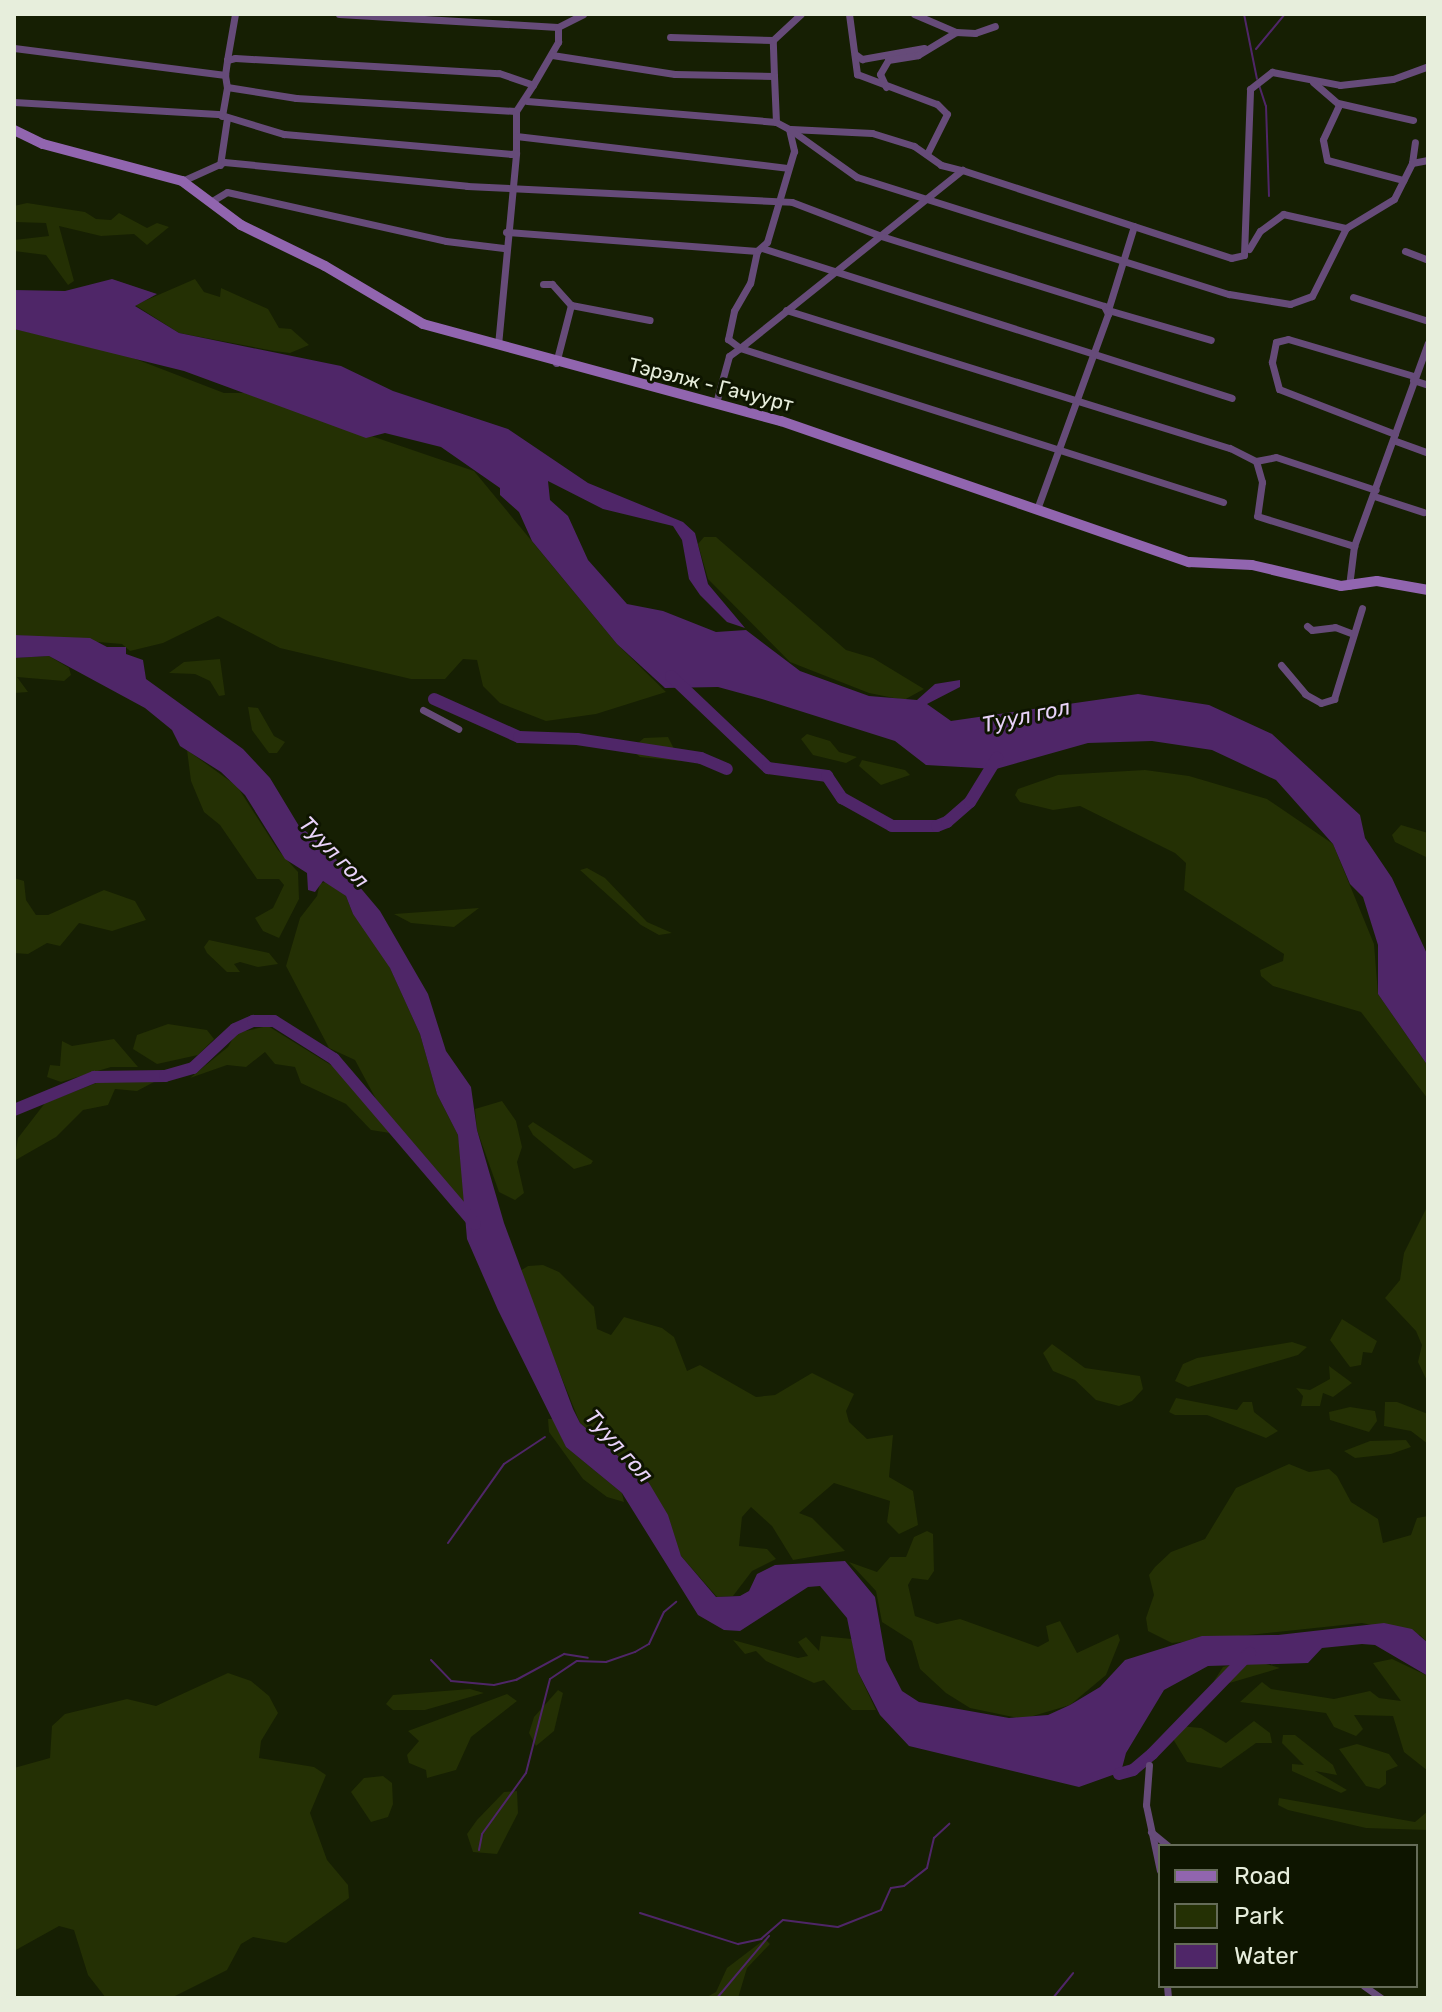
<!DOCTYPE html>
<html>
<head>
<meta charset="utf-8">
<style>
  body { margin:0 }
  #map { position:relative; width:1442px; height:2012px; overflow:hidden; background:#161f03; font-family:Rubik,sans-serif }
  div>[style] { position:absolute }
  .green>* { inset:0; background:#243004 }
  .water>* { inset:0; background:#4f2668 }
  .stream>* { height:2px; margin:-1px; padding:0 1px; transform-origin:1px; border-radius:1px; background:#4f2668 }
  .river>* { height:12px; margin:-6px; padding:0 6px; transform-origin:6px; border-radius:6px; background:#4f2668 }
  .minor>* { height:7px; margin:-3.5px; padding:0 3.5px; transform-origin:3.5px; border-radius:3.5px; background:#664b79 }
  .secondary>* { height:10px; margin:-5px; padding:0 5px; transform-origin:5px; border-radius:5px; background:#9165af }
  span { translate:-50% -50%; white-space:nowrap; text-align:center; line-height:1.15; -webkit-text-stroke:6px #0e1500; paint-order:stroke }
  .street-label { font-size:20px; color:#e7eedc }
  .water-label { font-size:22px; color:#e9d3fa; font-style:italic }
  .frame { position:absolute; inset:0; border:16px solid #e7eedc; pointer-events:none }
  .legend { position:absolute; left:1158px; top:1844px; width:260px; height:144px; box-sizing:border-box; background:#0e1500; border:2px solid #656c58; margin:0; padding:10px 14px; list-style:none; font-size:24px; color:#e7eedc }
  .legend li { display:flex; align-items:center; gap:16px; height:40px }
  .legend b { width:40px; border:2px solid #656c58 }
</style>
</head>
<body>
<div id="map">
  <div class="green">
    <i style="clip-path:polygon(27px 203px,85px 212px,96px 219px,111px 220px,119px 213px,147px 228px,157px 223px,169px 227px,147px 245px,134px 234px,101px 236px,59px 226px,74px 281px,68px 285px,46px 255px,14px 251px,14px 240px,49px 236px,46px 223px,14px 222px,14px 206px)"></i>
    <i style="clip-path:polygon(195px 279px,204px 292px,220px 297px,221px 288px,268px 309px,279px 328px,291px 329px,309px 345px,290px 353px,274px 351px,179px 333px,135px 305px)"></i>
    <i style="clip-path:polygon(14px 329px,120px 353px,224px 393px,245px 393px,474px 471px,617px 644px,666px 692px,596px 714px,546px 721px,500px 703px,483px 686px,477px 660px,463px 659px,445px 679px,411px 679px,280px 648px,218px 616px,163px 643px,130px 651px,122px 644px,14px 635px)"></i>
    <i style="clip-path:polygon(704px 537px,716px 537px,846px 650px,873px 658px,924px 689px,904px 700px,869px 693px,790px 662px,708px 579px,698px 544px)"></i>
    <i style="clip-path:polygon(49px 656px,69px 668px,71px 675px,64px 681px,17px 677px,28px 692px,14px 693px,14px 658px)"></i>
    <i style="clip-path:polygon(220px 659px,225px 695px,219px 696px,210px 681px,195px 674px,169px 673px,184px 662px)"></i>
    <i style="clip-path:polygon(248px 707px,258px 708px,274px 736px,285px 742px,277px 753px,269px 753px,252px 730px)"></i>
    <i style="clip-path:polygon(807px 734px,830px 741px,839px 752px,857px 757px,846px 763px,813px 755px,801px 739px)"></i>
    <i style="clip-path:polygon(668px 737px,680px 761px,640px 757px,631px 749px,644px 738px)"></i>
    <i style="clip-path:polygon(187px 750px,237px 786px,278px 850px,298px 872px,299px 899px,279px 938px,263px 931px,255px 918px,273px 908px,284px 885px,279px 879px,257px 879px,220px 825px,204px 812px,191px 781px)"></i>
    <i style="clip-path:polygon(862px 760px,905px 770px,910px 775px,881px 785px,859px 766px)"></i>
    <i style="clip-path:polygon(1145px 770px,1189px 776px,1267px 799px,1333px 844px,1374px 944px,1378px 994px,1428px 1066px,1428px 1099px,1361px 1012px,1273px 986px,1261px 976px,1260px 970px,1283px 961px,1284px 954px,1184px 890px,1186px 863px,1175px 853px,1080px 806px,1053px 810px,1020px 802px,1015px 795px,1018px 789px,1058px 775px)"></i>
    <i style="clip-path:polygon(1401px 825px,1428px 833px,1428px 858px,1395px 842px,1392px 835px)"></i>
    <i style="clip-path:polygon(587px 868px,605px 878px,647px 922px,672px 933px,659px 935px,641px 925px,580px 870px)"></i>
    <i style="clip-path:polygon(14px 878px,24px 881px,26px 900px,36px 915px,48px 915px,104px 890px,135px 901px,146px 920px,112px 931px,79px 923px,60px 946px,47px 943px,28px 954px,14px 953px)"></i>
    <i style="clip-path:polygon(326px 882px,346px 896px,353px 914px,382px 950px,420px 1034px,437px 1094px,458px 1135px,467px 1203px,459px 1202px,377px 1101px,355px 1060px,329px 1048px,286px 966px,300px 918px,317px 896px,320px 883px)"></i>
    <i style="clip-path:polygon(479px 908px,454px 927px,411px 923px,394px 914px)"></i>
    <i style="clip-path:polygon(209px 940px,269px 953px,278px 964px,258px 967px,240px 962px,234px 964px,240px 972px,227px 972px,207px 953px,204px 947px)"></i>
    <i style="clip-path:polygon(168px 1024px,207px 1030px,214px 1039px,198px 1055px,157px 1064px,133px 1049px,137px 1035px)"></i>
    <i style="clip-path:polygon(268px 1026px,339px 1070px,390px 1133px,371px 1130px,346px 1104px,301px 1083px,295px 1067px,275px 1064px,265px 1052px,246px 1067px,227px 1065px,190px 1078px,228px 1047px,236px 1033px)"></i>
    <i style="clip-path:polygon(114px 1039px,138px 1067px,111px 1067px,61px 1082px,47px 1077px,50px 1065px,60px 1066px,62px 1041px,72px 1046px)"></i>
    <i style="clip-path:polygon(114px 1076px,154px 1082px,137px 1091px,115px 1089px,108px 1105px,83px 1110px,56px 1137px,14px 1161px,18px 1138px,45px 1103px)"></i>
    <i style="clip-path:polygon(502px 1101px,516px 1121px,522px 1147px,517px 1162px,524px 1193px,515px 1200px,499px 1192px,477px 1130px,475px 1109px)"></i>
    <i style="clip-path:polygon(533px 1122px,593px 1161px,591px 1164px,574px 1169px,533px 1135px,528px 1126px)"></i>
    <i style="clip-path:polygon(1428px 1205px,1428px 1383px,1418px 1362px,1422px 1345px,1416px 1331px,1385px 1298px,1400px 1280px,1404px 1253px)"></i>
    <i style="clip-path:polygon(543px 1265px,559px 1272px,594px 1307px,597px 1329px,611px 1335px,624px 1317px,662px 1328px,674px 1337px,687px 1371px,700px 1365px,756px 1397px,775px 1395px,812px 1373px,854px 1394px,846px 1411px,849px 1422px,867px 1439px,893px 1435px,889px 1477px,913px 1491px,918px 1525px,899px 1534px,887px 1522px,890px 1501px,834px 1483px,799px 1513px,812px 1518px,845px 1551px,793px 1560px,772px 1526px,751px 1507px,742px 1517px,739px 1546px,767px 1549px,776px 1559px,752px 1571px,733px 1596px,717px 1597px,681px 1556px,649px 1483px,580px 1423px,522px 1280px,520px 1271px,528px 1266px)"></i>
    <i style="clip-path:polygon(1342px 1319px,1377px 1341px,1372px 1353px,1363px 1352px,1361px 1365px,1350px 1367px,1330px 1340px)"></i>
    <i style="clip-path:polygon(1292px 1342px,1307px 1347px,1298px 1355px,1188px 1387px,1175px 1381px,1183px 1364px,1197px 1358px)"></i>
    <i style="clip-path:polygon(1052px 1344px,1085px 1368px,1140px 1376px,1143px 1389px,1132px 1401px,1119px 1406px,1096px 1400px,1075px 1380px,1053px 1371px,1043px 1353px)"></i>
    <i style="clip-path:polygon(1329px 1366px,1352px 1383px,1333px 1397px,1323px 1393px,1320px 1406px,1301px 1406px,1303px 1396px,1296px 1388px,1310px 1390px,1330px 1379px)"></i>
    <i style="clip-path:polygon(1176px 1398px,1237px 1410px,1243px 1402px,1252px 1402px,1254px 1412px,1278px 1431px,1266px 1438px,1207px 1415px,1175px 1415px,1169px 1412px)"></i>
    <i style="clip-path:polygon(1385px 1402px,1397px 1402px,1428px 1414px,1428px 1444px,1411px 1431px,1384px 1426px)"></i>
    <i style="clip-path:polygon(1350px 1407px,1375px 1411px,1377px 1421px,1369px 1432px,1330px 1420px,1329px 1412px)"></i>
    <i style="clip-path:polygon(548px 1419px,553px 1419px,566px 1447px,622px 1493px,624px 1502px,607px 1497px,583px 1479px,549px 1432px)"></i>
    <i style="clip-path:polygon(1406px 1440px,1411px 1447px,1391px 1454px,1355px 1458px,1344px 1451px,1370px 1441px)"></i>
    <i style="clip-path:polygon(1289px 1464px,1309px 1472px,1329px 1469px,1337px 1476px,1351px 1502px,1378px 1519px,1383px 1543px,1411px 1535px,1417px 1518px,1428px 1516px,1428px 1643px,1420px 1635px,1362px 1623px,1172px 1643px,1148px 1631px,1146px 1618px,1154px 1595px,1149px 1575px,1155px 1567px,1171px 1552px,1205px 1539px,1236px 1488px)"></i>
    <i style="clip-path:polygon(927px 1531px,933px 1534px,934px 1571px,928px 1580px,912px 1578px,908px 1585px,915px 1616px,937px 1624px,960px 1619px,1038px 1647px,1049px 1641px,1046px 1626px,1060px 1621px,1077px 1653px,1118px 1634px,1120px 1640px,1106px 1675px,1070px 1705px,1023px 1719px,970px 1708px,946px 1693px,920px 1669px,912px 1641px,882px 1622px,876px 1591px,849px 1562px,877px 1572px,890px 1557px,906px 1557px,914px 1537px)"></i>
    <i style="clip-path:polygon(821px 1636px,852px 1639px,858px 1672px,876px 1710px,852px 1710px,824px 1680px,814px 1683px,766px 1661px,756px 1651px,745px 1654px,733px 1640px,798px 1658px,808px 1656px,798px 1642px,806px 1637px,819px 1651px)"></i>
    <i style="clip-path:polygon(1392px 1659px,1428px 1676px,1428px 1771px,1404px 1752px,1393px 1716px,1354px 1715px,1363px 1729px,1356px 1736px,1334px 1727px,1326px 1713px,1240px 1702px,1262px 1682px,1271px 1689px,1334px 1699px,1370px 1691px,1379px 1698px,1401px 1701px,1373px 1663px)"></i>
    <i style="clip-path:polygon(1239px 1663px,1263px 1663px,1280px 1668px,1216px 1687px,1214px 1681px,1223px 1667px)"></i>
    <i style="clip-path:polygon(228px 1673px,251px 1681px,269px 1696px,278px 1713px,261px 1741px,259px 1758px,314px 1767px,326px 1775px,310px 1813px,327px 1860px,348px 1885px,349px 1898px,286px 1943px,253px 1937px,241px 1944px,227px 1970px,171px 1998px,106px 1998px,88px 1975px,74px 1930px,59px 1926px,14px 1951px,14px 1768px,50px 1758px,52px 1726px,65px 1714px,127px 1699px,156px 1706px)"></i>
    <i style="clip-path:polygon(470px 1689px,484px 1693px,425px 1710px,393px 1710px,386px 1704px,393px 1695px)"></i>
    <i style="clip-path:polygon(558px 1690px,563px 1693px,554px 1731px,536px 1746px,529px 1733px,534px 1717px)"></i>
    <i style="clip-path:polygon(507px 1694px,517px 1701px,471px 1737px,456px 1770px,427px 1778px,426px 1770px,409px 1763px,407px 1755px,419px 1741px,408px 1731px)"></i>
    <i style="clip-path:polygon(1254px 1721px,1270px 1733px,1272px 1743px,1256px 1743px,1221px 1768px,1187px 1762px,1170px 1734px,1180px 1726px,1201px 1728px,1226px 1743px)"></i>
    <i style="clip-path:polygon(1283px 1735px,1295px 1735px,1333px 1765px,1337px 1775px,1315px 1771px,1347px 1790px,1341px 1793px,1292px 1771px,1292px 1764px,1304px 1765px,1282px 1743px)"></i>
    <i style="clip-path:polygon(1357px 1744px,1389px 1754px,1398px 1766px,1386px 1771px,1386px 1784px,1379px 1789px,1366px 1786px,1339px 1749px)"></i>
    <i style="clip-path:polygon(383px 1776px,392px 1783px,393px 1804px,388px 1817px,371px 1822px,351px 1792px,364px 1778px)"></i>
    <i style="clip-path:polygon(517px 1791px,518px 1813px,497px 1854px,473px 1852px,467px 1834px,477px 1820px,504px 1792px)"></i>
    <i style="clip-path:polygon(1279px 1798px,1415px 1822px,1428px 1811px,1428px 1830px,1366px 1828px,1288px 1810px,1278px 1805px)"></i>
    <i style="clip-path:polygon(765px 1939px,770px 1944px,747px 1968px,738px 1998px,705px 1998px,716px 1992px,727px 1968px)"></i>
  </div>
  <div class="water">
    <i style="clip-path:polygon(112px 279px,157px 294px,135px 306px,179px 333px,341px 366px,393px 391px,508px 429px,588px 483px,683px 522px,695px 533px,708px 584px,745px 628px,727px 622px,700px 595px,689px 579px,682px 540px,673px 526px,603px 509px,548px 481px,550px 500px,568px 516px,588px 560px,627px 604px,663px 611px,716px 632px,746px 630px,800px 671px,869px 696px,917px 700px,935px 684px,960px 680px,960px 687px,927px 704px,951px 721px,1138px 694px,1209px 705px,1272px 734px,1360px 815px,1365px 838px,1392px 878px,1428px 956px,1428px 1066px,1378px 994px,1378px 945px,1363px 897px,1350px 884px,1333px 844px,1276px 780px,1212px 750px,1152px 741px,1088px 743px,996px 769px,926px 765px,895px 741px,762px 699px,718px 687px,665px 688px,617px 644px,532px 541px,519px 512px,500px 495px,500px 488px,441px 447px,385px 433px,366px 438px,184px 371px,14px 329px,14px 290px,65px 291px)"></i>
    <i style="clip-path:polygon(14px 635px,90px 638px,107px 647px,126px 647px,126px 654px,143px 660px,146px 679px,243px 749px,270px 778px,299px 826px,326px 847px,380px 911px,428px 994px,446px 1051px,471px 1087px,477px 1130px,504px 1223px,573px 1409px,580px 1423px,649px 1483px,668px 1515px,681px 1556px,716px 1597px,740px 1596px,749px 1591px,757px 1574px,775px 1565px,845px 1561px,875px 1597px,886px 1660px,902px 1691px,919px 1702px,1009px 1718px,1048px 1715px,1070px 1705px,1100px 1687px,1125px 1660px,1202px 1636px,1278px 1635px,1384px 1623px,1412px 1629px,1428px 1643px,1428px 1676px,1375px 1645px,1362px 1644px,1322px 1648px,1308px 1663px,1208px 1666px,1164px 1690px,1126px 1753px,1121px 1772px,1079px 1787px,909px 1746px,880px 1715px,858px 1672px,847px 1618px,820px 1586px,808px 1587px,740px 1631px,724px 1630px,698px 1615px,622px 1493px,566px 1447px,498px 1310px,467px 1239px,458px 1135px,437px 1094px,420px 1034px,390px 968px,353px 914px,346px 896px,323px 881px,315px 892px,308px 890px,307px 873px,285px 859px,245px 795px,221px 772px,180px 746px,172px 730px,145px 708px,49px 656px,14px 658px)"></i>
  </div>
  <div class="stream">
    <i style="left:1244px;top:14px;width:66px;rotate:78.7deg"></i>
    <i style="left:1256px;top:49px;width:45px;rotate:-50.4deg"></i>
    <i style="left:1259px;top:85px;width:22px;rotate:72deg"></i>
    <i style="left:1266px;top:106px;width:90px;rotate:88.1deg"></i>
    <i style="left:448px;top:1543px;width:97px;rotate:-54.7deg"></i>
    <i style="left:504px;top:1464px;width:49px;rotate:-33.4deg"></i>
    <i style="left:431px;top:1660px;width:29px;rotate:46deg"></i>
    <i style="left:451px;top:1681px;width:43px;rotate:5.3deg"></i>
    <i style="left:494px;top:1685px;width:23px;rotate:-13deg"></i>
    <i style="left:516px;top:1680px;width:55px;rotate:-28.4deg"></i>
    <i style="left:564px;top:1654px;width:24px;rotate:9deg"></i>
    <i style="left:479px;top:1850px;width:16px;rotate:-79deg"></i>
    <i style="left:482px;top:1834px;width:75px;rotate:-54.2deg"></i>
    <i style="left:526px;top:1773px;width:97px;rotate:-75.7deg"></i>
    <i style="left:550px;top:1679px;width:32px;rotate:-34deg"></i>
    <i style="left:577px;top:1661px;width:29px;rotate:2deg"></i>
    <i style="left:606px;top:1662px;width:31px;rotate:-19deg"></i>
    <i style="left:635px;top:1652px;width:16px;rotate:-30deg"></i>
    <i style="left:649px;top:1644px;width:35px;rotate:-65deg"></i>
    <i style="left:664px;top:1612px;width:16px;rotate:-40deg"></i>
    <i style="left:640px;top:1913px;width:103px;rotate:17.6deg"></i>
    <i style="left:738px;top:1944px;width:24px;rotate:-12deg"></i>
    <i style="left:761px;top:1939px;width:29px;rotate:-41deg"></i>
    <i style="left:783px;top:1920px;width:55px;rotate:7.3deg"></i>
    <i style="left:838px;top:1927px;width:46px;rotate:-21.6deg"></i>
    <i style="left:881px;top:1910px;width:24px;rotate:-66deg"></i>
    <i style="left:891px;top:1888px;width:13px;rotate:-9deg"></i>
    <i style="left:904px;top:1886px;width:29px;rotate:-38deg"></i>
    <i style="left:927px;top:1868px;width:31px;rotate:-77deg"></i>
    <i style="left:934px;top:1838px;width:21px;rotate:-43deg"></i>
    <i style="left:717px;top:1998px;width:81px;rotate:-50deg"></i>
    <i style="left:1053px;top:1998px;width:32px;rotate:-51deg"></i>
  </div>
  <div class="river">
    <i style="left:671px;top:676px;width:134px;rotate:43.5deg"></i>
    <i style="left:768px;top:768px;width:60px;rotate:7.7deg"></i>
    <i style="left:827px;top:776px;width:27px;rotate:56deg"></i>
    <i style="left:842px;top:798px;width:57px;rotate:29.2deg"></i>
    <i style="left:892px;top:826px;width:45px"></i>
    <i style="left:937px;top:826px;width:11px;rotate:-22deg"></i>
    <i style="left:947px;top:822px;width:30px;rotate:-41deg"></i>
    <i style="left:970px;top:802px;width:52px;rotate:-58.5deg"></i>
    <i style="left:434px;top:699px;width:93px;rotate:24.1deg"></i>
    <i style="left:519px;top:737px;width:58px;rotate:2deg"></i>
    <i style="left:577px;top:739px;width:125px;rotate:8.7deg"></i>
    <i style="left:701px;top:758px;width:28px;rotate:23deg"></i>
    <i style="left:14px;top:1110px;width:87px;rotate:-22.4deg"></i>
    <i style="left:94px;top:1077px;width:71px;rotate:-0.8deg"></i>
    <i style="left:165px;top:1076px;width:29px;rotate:-16deg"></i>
    <i style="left:193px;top:1068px;width:57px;rotate:-42.9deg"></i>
    <i style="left:235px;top:1029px;width:20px;rotate:-24deg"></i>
    <i style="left:253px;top:1021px;width:21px"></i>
    <i style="left:274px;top:1021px;width:71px;rotate:32.3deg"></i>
    <i style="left:334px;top:1059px;width:217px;rotate:49.5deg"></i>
    <i style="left:1119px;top:1774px;width:15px;rotate:-16deg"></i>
    <i style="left:1133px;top:1770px;width:25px;rotate:-40deg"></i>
    <i style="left:1152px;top:1754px;width:141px;rotate:-45.9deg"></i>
  </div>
  <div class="minor">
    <i style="left:339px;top:14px;width:219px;rotate:3.4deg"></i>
    <i style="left:558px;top:27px;width:28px;rotate:-27deg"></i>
    <i style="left:849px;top:14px;width:61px;rotate:82.4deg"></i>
    <i style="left:857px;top:74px;width:85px;rotate:20.6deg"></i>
    <i style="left:937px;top:104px;width:14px;rotate:45deg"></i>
    <i style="left:947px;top:114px;width:45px;rotate:116.6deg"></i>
    <i style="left:914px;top:14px;width:46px;rotate:23.2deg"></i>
    <i style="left:773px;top:40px;width:38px;rotate:-43deg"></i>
    <i style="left:14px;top:48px;width:213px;rotate:7.3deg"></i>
    <i style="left:225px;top:75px;width:15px;rotate:-82deg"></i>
    <i style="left:227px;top:60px;width:8px;rotate:-14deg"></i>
    <i style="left:235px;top:58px;width:264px;rotate:3.3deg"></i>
    <i style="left:499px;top:73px;width:36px;rotate:19deg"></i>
    <i style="left:533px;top:85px;width:50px;rotate:-59.8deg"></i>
    <i style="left:558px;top:42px;width:15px;rotate:-90deg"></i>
    <i style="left:855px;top:54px;width:9px;rotate:36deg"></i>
    <i style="left:862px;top:59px;width:63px;rotate:-10.1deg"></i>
    <i style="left:552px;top:55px;width:124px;rotate:8.8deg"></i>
    <i style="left:675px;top:74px;width:99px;rotate:1.2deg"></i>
    <i style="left:774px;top:76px;width:36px;rotate:-92deg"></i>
    <i style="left:773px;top:40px;width:103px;rotate:-178.3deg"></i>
    <i style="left:227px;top:60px;width:47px;rotate:-80.1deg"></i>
    <i style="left:225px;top:75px;width:12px;rotate:81deg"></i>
    <i style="left:227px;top:87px;width:70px;rotate:9.1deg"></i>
    <i style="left:296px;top:98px;width:220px;rotate:3.4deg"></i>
    <i style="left:516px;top:111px;width:31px;rotate:-57deg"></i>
    <i style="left:774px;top:76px;width:46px;rotate:87.5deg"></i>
    <i style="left:776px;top:122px;width:15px;rotate:28deg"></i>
    <i style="left:789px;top:129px;width:23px;rotate:77deg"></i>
    <i style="left:794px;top:151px;width:95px;rotate:106.5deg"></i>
    <i style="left:767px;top:242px;width:13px;rotate:138deg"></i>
    <i style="left:757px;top:251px;width:33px;rotate:102deg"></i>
    <i style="left:750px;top:283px;width:32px;rotate:120deg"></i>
    <i style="left:734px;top:311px;width:29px;rotate:102deg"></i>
    <i style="left:728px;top:339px;width:15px;rotate:37deg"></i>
    <i style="left:740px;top:348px;width:285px;rotate:-38.7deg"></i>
    <i style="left:962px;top:170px;width:283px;rotate:18.1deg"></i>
    <i style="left:1231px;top:258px;width:13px;rotate:-13deg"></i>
    <i style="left:1244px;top:255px;width:166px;rotate:-87.9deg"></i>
    <i style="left:1250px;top:89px;width:28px;rotate:-38deg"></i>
    <i style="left:1272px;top:72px;width:69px;rotate:10.8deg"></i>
    <i style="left:1340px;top:85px;width:53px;rotate:-6.5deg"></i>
    <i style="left:1393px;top:79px;width:37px;rotate:-20deg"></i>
    <i style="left:1313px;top:82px;width:35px;rotate:41deg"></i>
    <i style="left:1339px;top:105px;width:38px;rotate:115deg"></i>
    <i style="left:1323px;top:140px;width:20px;rotate:79deg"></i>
    <i style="left:1327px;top:160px;width:79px;rotate:14.7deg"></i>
    <i style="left:886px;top:87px;width:14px;rotate:-115deg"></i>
    <i style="left:880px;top:74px;width:16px;rotate:-60deg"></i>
    <i style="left:888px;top:60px;width:30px;rotate:-9deg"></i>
    <i style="left:918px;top:55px;width:44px;rotate:-31.2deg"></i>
    <i style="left:956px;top:32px;width:19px;rotate:3deg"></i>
    <i style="left:975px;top:33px;width:21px;rotate:-19deg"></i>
    <i style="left:527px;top:101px;width:250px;rotate:4.8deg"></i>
    <i style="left:14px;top:102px;width:204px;rotate:3.4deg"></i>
    <i style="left:218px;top:114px;width:69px;rotate:16.9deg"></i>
    <i style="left:284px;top:134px;width:228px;rotate:5deg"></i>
    <i style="left:511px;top:154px;width:5px;rotate:-11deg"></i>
    <i style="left:516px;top:153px;width:42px;rotate:-90deg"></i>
    <i style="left:1338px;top:103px;width:77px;rotate:12.8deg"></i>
    <i style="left:222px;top:116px;width:29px;rotate:-80deg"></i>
    <i style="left:791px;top:129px;width:81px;rotate:2.8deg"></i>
    <i style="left:872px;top:133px;width:44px;rotate:17.2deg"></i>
    <i style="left:914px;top:146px;width:33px;rotate:35deg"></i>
    <i style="left:941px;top:165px;width:21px;rotate:14deg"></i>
    <i style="left:791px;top:130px;width:81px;rotate:35.5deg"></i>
    <i style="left:857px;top:177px;width:390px;rotate:17.5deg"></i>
    <i style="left:1229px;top:294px;width:62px;rotate:9.3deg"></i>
    <i style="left:1290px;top:304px;width:23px;rotate:-20deg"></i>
    <i style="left:1312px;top:296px;width:76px;rotate:-63.4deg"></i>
    <i style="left:1346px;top:228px;width:56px;rotate:-31.1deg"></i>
    <i style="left:1394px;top:199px;width:40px;rotate:-63.4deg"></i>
    <i style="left:1412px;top:163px;width:21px;rotate:-82deg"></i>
    <i style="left:516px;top:136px;width:273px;rotate:6.7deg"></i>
    <i style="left:1412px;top:163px;width:16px;rotate:-11deg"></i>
    <i style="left:220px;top:165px;width:48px;rotate:-81.5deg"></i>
    <i style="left:182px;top:181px;width:46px;rotate:-24.3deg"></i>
    <i style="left:224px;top:162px;width:244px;rotate:5.6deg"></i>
    <i style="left:467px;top:186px;width:325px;rotate:2.8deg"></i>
    <i style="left:792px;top:202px;width:95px;rotate:20.9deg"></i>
    <i style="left:881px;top:236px;width:234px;rotate:17.4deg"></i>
    <i style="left:1104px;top:306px;width:9px;rotate:63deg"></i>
    <i style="left:1108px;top:314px;width:204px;rotate:110deg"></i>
    <i style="left:212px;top:201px;width:17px;rotate:-31deg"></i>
    <i style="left:227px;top:192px;width:224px;rotate:12.6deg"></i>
    <i style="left:446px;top:241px;width:58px;rotate:6.9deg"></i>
    <i style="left:1134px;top:226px;width:88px;rotate:107.2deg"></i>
    <i style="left:1108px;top:310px;width:107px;rotate:16.2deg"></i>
    <i style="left:506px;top:232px;width:252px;rotate:4.3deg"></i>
    <i style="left:762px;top:248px;width:493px;rotate:17.7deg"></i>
    <i style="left:1249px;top:249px;width:21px;rotate:-59deg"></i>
    <i style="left:1260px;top:231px;width:29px;rotate:-36deg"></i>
    <i style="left:1283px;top:214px;width:65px;rotate:12.5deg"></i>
    <i style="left:1405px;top:251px;width:25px;rotate:21deg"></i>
    <i style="left:543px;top:284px;width:9px"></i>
    <i style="left:552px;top:284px;width:28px;rotate:48deg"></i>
    <i style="left:1353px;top:297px;width:79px;rotate:17.7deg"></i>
    <i style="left:786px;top:310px;width:465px;rotate:17.3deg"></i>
    <i style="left:1230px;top:448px;width:29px;rotate:27deg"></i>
    <i style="left:1256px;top:461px;width:20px;rotate:-11deg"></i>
    <i style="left:1276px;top:457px;width:105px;rotate:18.3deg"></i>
    <i style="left:498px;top:345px;width:193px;rotate:-84.6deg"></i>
    <i style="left:556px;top:363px;width:60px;rotate:-75.5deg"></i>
    <i style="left:571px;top:305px;width:80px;rotate:10.8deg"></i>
    <i style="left:1413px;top:380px;width:16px;rotate:18deg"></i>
    <i style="left:716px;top:403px;width:49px;rotate:-74.5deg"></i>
    <i style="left:729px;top:356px;width:14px;rotate:-36deg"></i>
    <i style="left:740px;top:348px;width:507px;rotate:17.68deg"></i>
    <i style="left:1395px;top:434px;width:124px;rotate:-158.8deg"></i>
    <i style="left:1279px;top:389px;width:28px;rotate:-105deg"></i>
    <i style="left:1272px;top:362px;width:20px;rotate:-79deg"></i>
    <i style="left:1276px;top:342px;width:12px;rotate:-14deg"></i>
    <i style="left:1288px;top:339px;width:131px;rotate:16.4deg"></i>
    <i style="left:1393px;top:440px;width:37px;rotate:20deg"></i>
    <i style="left:1256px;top:461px;width:22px;rotate:74deg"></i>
    <i style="left:1262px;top:482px;width:34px;rotate:98deg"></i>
    <i style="left:1257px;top:516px;width:102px;rotate:17.2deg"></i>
    <i style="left:1374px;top:496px;width:52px;rotate:18.1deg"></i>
    <i style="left:1349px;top:586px;width:40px;rotate:-82.9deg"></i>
    <i style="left:1354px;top:546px;width:216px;rotate:-70deg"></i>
    <i style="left:1307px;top:626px;width:6px;rotate:39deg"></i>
    <i style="left:1312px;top:630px;width:23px;rotate:-7deg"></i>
    <i style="left:1335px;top:627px;width:19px;rotate:21deg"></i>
    <i style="left:1281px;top:665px;width:38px;rotate:50deg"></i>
    <i style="left:1305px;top:694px;width:18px;rotate:29deg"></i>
    <i style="left:1321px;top:703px;width:14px;rotate:-17deg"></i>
    <i style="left:1334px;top:699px;width:95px;rotate:-72.9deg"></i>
    <i style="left:423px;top:710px;width:40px;rotate:28deg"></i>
    <i style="left:1149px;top:1765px;width:40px;rotate:94.3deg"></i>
    <i style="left:1146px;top:1805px;width:67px;rotate:78deg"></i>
    <i style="left:1151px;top:1832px;width:22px;rotate:39deg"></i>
    <i style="left:1167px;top:1986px;width:12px;rotate:85deg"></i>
    <i style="left:1364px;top:1986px;width:21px;rotate:35deg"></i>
  </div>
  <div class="secondary">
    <i style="left:14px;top:130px;width:32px;rotate:26deg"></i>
    <i style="left:43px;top:144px;width:144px;rotate:14.9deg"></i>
    <i style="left:182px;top:181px;width:74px;rotate:36.7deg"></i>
    <i style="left:241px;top:225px;width:93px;rotate:26deg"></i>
    <i style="left:325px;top:266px;width:114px;rotate:30.6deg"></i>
    <i style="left:423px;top:324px;width:371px;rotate:15.2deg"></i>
    <i style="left:781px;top:421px;width:432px;rotate:19.1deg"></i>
    <i style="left:1189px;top:562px;width:63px;rotate:2.7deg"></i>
    <i style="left:1252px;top:565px;width:91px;rotate:13.3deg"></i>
    <i style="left:1341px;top:586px;width:36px;rotate:-8deg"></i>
    <i style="left:1377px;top:581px;width:52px;rotate:10deg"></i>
  </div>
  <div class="street-label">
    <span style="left:711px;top:385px;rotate:14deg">Тэрэлж - Гачуурт</span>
  </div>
  <div class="water-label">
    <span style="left:1026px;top:716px;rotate:-12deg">Туул гол</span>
    <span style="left:334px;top:852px;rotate:46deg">Туул гол</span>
    <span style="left:619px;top:1446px;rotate:48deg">Туул гол</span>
  </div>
  <div class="frame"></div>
  <ul class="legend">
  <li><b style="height:10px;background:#9165af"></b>Road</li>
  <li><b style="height:22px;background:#243004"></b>Park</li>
  <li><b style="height:22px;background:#4f2668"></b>Water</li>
  </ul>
</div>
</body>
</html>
